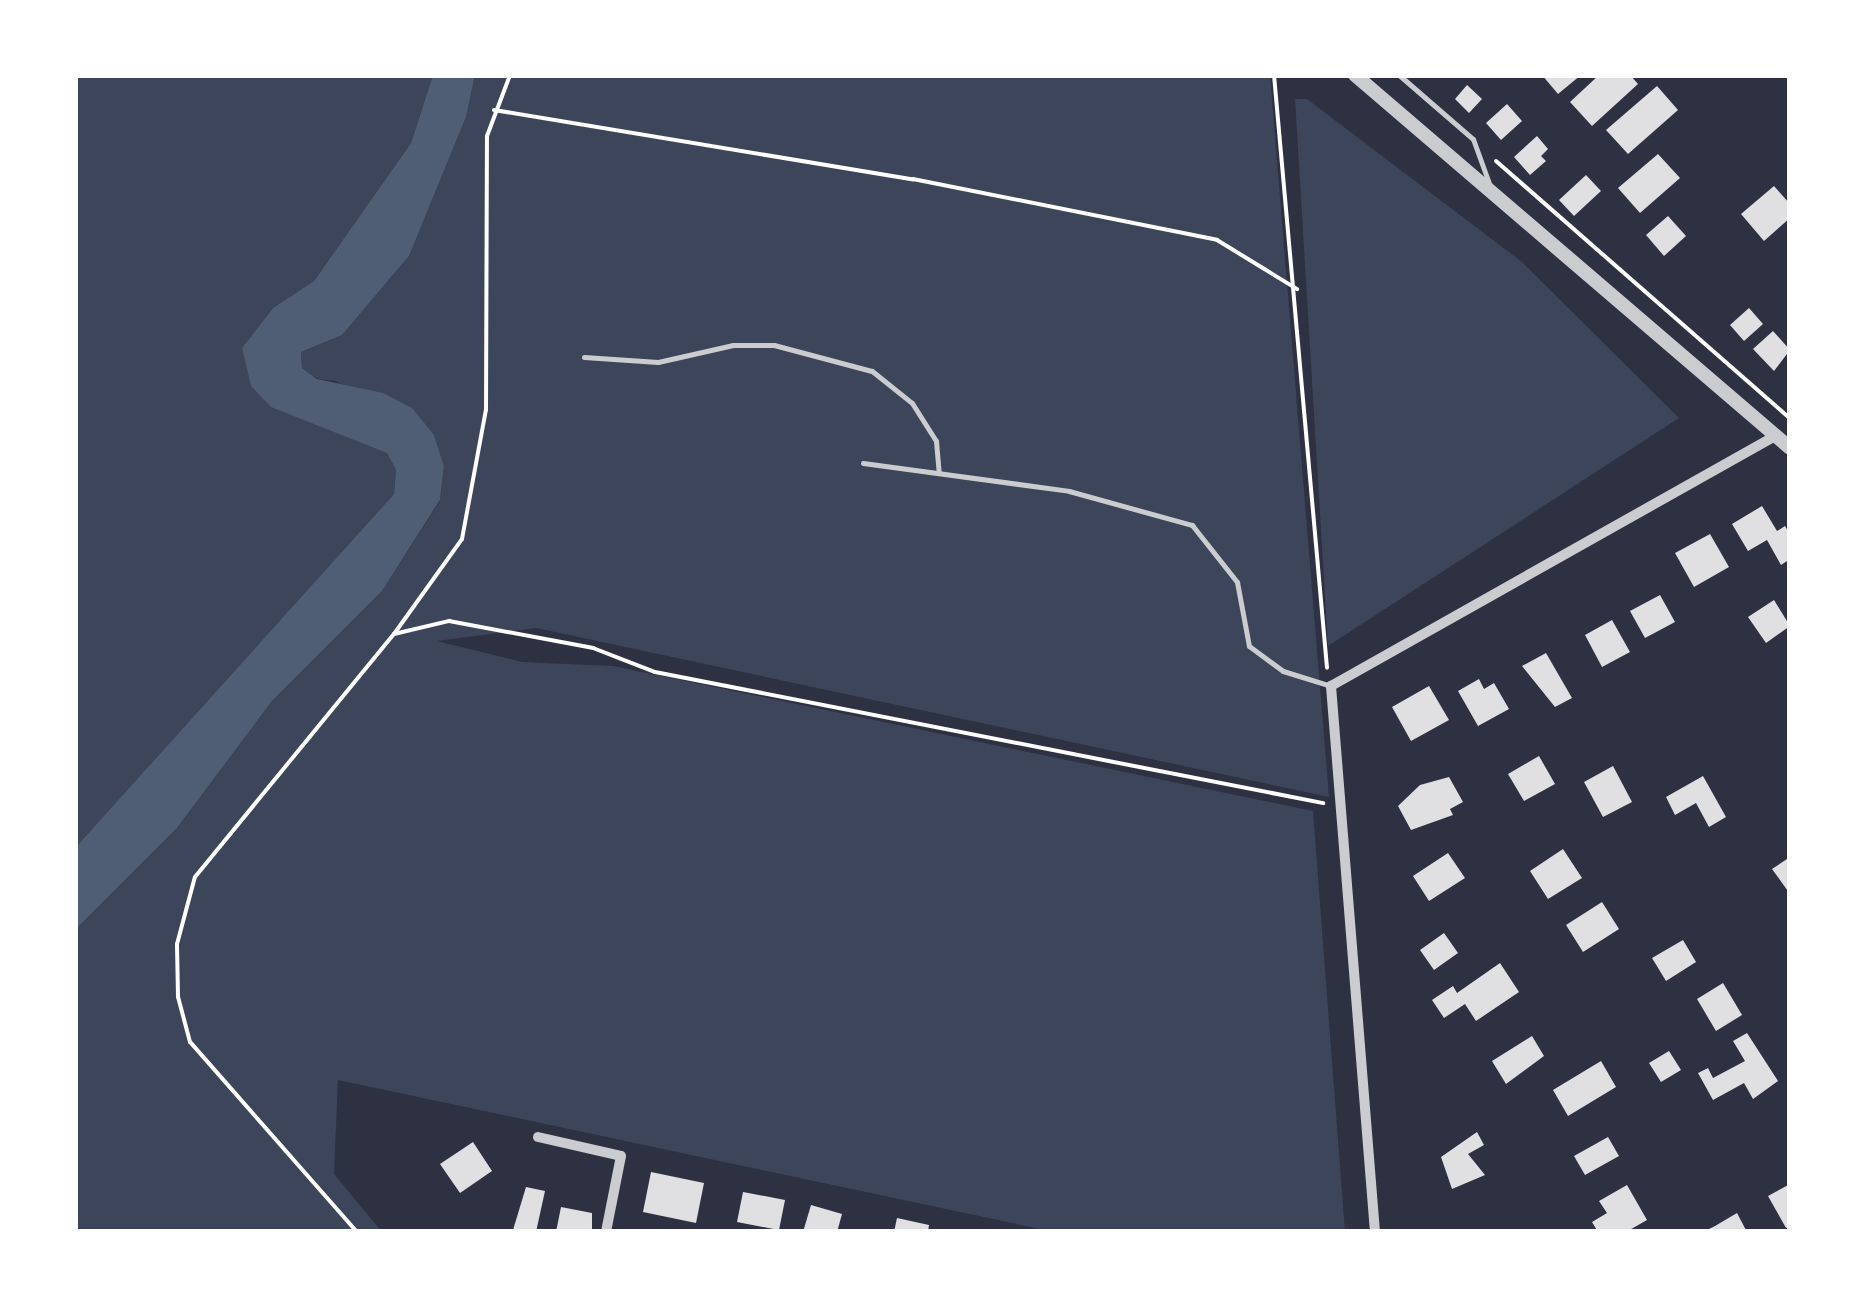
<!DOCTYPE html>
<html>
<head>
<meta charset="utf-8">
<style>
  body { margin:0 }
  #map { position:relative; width:1865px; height:1307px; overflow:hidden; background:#2d3142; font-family:Karla,sans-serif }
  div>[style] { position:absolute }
  .green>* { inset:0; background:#3c4559 }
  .water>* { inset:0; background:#4f5d75 }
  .building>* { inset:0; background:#e0e0e3 }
  .path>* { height:4px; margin:-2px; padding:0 2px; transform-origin:2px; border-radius:2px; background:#fff }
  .service>* { height:5px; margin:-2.5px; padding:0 2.5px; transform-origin:2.5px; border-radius:2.5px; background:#caccd0 }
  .minor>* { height:10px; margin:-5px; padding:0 5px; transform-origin:5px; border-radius:5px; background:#caccd0 }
  .tertiary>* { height:14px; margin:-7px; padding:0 7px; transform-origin:7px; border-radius:7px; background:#caccd0 }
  span { translate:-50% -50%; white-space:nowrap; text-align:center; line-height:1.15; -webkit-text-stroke:10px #fff; paint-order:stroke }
  .frame { position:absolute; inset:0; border:78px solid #fff; pointer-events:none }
</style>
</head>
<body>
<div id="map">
  <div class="green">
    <i style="clip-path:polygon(75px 75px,433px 75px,411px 143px,314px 281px,273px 308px,242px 348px,387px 453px,396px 470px,394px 494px,75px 848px)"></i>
    <i style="clip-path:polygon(475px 75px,1270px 75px,1329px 797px,536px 628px,437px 641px,522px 662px,613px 666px,1313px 811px,1345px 1232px,1054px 1232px,338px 1080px,334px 1174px,382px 1232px,75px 1232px,75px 930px,177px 828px,272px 701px,382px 591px,440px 501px,444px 466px,434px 435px,335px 381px,318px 379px,302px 368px,301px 352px,342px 335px,409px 256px,466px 117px)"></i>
    <i style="clip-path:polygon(1295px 99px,1307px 99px,1522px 262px,1679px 418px,1328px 646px)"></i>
  </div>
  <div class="water">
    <i style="clip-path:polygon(433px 75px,475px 75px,466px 117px,409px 256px,342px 335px,301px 352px,302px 368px,317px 379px,383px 393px,412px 408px,434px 435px,444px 466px,440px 500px,382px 591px,272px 701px,177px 828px,75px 930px,75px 848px,394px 494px,396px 470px,387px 453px,271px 407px,251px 386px,242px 348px,273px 308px,314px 281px,411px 143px)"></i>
  </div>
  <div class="building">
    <i style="clip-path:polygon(1542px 75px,1581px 75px,1558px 94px)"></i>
    <i style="clip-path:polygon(1599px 75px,1630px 75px,1638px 84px,1592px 126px,1570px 102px)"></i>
    <i style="clip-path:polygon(1467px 85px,1482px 99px,1469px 113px,1455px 99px)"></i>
    <i style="clip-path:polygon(1657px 86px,1678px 110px,1628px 154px,1606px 130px)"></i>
    <i style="clip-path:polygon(1507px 104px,1522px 121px,1501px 140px,1486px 123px)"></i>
    <i style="clip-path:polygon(1537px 136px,1548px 149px,1541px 156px,1546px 161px,1530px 175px,1514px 157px)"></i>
    <i style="clip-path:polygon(1658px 154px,1680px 178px,1640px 213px,1618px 188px)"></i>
    <i style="clip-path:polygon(1586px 175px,1601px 191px,1574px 216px,1559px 200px)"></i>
    <i style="clip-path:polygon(1774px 186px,1790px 204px,1790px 218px,1764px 241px,1741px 214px)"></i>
    <i style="clip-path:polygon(1668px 216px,1686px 236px,1664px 256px,1646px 235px)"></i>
    <i style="clip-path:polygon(1749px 308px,1763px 324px,1744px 341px,1730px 325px)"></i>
    <i style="clip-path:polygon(1773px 331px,1790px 350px,1774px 371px,1753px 349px)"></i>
    <i style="clip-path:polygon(1762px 506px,1777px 531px,1785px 526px,1790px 534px,1790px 559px,1781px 565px,1767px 540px,1748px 551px,1732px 524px)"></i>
    <i style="clip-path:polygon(1710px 534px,1729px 567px,1694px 587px,1675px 553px)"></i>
    <i style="clip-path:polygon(1660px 595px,1675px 622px,1645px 638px,1630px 611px)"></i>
    <i style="clip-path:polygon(1774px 600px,1790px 626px,1766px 643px,1748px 617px)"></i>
    <i style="clip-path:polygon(1612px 620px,1630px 652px,1602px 667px,1585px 635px)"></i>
    <i style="clip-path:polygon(1546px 653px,1572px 698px,1555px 707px,1522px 666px)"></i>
    <i style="clip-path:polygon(1479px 679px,1484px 689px,1494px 683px,1509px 709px,1478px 726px,1458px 691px)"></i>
    <i style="clip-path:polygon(1429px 686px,1449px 720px,1411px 741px,1392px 707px)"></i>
    <i style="clip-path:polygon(1539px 756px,1555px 784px,1524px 801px,1508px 774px)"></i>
    <i style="clip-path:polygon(1613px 766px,1632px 802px,1603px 817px,1584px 782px)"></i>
    <i style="clip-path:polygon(1703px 776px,1726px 817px,1709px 827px,1696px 803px,1675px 815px,1666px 797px)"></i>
    <i style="clip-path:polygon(1449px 777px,1463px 802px,1450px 809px,1453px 815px,1411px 830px,1398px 806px,1420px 785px)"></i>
    <i style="clip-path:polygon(1563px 849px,1582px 878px,1548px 899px,1530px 871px)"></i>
    <i style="clip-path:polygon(1448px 853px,1465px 878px,1429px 901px,1413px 876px)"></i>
    <i style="clip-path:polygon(1790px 857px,1790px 894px,1772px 869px)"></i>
    <i style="clip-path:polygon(1602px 902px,1619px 929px,1583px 952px,1566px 925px)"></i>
    <i style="clip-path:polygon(1444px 933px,1458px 953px,1434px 970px,1420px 950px)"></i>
    <i style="clip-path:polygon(1683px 940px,1696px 962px,1666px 981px,1652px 958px)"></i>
    <i style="clip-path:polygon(1500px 963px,1519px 992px,1476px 1021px,1465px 1004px,1444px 1018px,1432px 1000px,1453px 986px,1457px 993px)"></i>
    <i style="clip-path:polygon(1723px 983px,1742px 1015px,1716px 1031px,1697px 999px)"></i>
    <i style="clip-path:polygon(1747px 1033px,1778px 1081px,1753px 1099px,1744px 1083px,1713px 1100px,1698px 1073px,1708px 1068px,1713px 1078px,1745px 1061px,1733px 1041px)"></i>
    <i style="clip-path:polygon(1532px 1036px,1544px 1056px,1506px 1084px,1492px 1061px)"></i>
    <i style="clip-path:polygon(1669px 1051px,1681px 1070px,1661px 1082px,1649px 1063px)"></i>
    <i style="clip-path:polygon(1601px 1061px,1616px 1087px,1568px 1116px,1553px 1090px)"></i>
    <i style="clip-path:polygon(1477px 1132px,1484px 1145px,1468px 1154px,1485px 1175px,1452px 1189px,1441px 1157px)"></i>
    <i style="clip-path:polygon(1608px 1137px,1619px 1156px,1585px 1175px,1574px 1156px)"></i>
    <i style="clip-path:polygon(473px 1142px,492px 1171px,460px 1193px,440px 1164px)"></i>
    <i style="clip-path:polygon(651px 1172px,704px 1183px,696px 1223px,643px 1212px)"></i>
    <i style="clip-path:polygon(1790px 1184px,1790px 1226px,1786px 1228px,1768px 1196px)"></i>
    <i style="clip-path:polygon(1627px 1185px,1647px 1220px,1626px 1232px,1598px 1232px,1592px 1222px,1607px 1213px,1599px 1201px)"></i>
    <i style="clip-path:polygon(526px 1187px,545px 1191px,536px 1232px,513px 1230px)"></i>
    <i style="clip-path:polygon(743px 1192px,785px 1200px,779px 1230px,737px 1222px)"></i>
    <i style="clip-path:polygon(811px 1205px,842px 1214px,837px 1232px,803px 1232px)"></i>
    <i style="clip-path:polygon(561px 1207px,592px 1213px,592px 1232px,556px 1232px)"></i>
    <i style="clip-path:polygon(1737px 1213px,1747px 1232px,1703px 1232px,1715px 1226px)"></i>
    <i style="clip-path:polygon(897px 1218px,929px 1225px,928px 1232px,894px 1232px)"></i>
  </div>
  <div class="path">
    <i style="left:1274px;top:75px;width:595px;rotate:84.89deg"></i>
    <i style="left:494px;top:110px;width:425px;rotate:9.4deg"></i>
    <i style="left:913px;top:179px;width:310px;rotate:11.3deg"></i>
    <i style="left:1217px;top:240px;width:94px;rotate:31.5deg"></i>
    <i style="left:1496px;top:161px;width:390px;rotate:41.2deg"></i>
    <i style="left:394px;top:634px;width:57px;rotate:-13.3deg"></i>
    <i style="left:449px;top:621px;width:147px;rotate:10.6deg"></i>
    <i style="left:593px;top:648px;width:66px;rotate:21.2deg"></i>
    <i style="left:655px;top:672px;width:681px;rotate:11.1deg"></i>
    <i style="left:357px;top:1232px;width:253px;rotate:-131.3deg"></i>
    <i style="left:190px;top:1042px;width:47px;rotate:-104.9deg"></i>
    <i style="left:178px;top:997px;width:53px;rotate:-91.1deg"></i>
    <i style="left:177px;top:944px;width:69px;rotate:-75deg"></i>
    <i style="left:195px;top:877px;width:314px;rotate:-50.7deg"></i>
    <i style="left:394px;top:634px;width:117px;rotate:-54.4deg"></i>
    <i style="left:462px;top:539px;width:131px;rotate:-79.5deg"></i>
    <i style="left:486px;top:410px;width:274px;rotate:-89.8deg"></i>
    <i style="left:487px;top:136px;width:65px;rotate:-69.3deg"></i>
  </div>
  <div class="service">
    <i style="left:1399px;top:75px;width:98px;rotate:40.9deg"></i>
    <i style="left:1473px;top:139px;width:50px;rotate:70.1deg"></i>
    <i style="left:584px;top:357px;width:74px;rotate:3.9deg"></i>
    <i style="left:658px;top:362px;width:77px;rotate:-12.8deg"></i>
    <i style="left:733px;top:345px;width:41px"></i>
    <i style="left:774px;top:345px;width:101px;rotate:14.9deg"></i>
    <i style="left:872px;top:371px;width:51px;rotate:38.7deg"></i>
    <i style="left:912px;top:403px;width:45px;rotate:57.7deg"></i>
    <i style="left:936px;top:441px;width:32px;rotate:85deg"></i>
    <i style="left:863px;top:463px;width:208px;rotate:7.7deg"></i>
    <i style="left:1069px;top:491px;width:128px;rotate:15.5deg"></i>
    <i style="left:1192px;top:525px;width:73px;rotate:51.7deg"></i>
    <i style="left:1237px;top:582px;width:65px;rotate:79.4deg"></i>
    <i style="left:1249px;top:646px;width:42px;rotate:36.3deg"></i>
    <i style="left:1283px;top:671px;width:50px;rotate:17.4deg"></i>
  </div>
  <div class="minor">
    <i style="left:538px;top:1137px;width:85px;rotate:12.9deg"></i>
    <i style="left:621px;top:1156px;width:77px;rotate:101.2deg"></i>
    <i style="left:1375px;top:1232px;width:548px;rotate:-94.61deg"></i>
    <i style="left:1331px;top:686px;width:510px;rotate:-29.38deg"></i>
  </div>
  <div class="tertiary">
    <i style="left:1355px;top:75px;width:573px;rotate:40.61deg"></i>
  </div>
  <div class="frame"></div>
</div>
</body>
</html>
